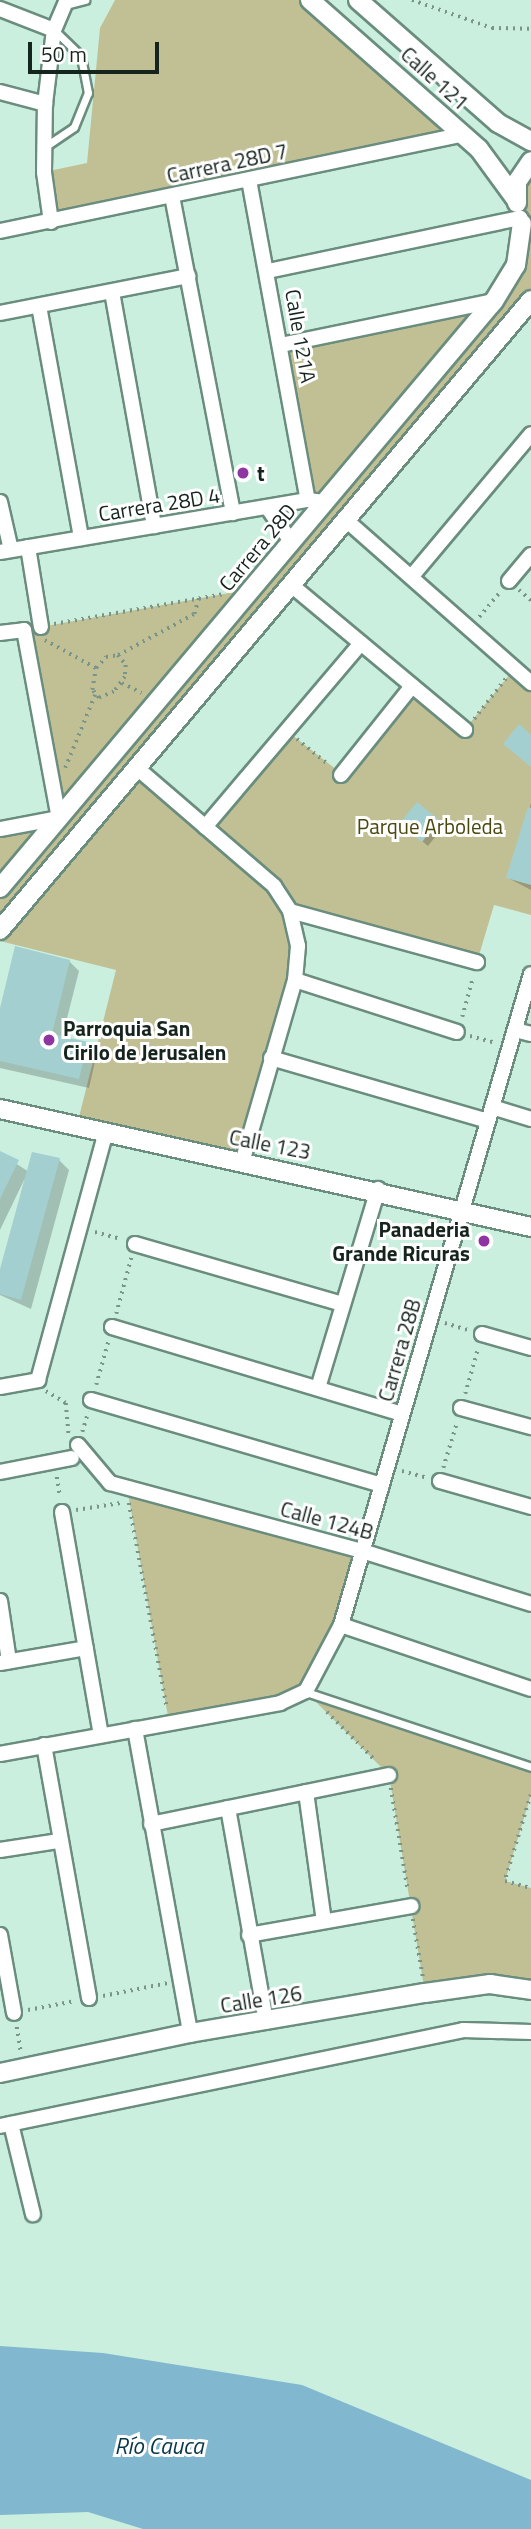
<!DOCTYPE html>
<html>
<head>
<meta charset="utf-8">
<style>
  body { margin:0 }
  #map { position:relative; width:531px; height:2529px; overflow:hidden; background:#caefdf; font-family:"Titillium Web",sans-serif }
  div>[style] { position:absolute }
  .green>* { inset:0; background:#c1c095 }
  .water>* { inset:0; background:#81b7cf }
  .shadow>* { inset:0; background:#0003 }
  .building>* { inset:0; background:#a4cfd0 }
  .path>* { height:3.5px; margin-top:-1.75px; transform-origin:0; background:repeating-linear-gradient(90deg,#799488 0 2px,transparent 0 7px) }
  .roads { filter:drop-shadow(2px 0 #6a8d7e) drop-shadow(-2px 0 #6a8d7e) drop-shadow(0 2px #6a8d7e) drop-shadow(0 -2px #6a8d7e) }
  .service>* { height:7px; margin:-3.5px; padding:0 3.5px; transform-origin:3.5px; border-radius:3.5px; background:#fff }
  .minor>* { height:14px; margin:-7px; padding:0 7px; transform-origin:7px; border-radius:7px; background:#fff }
  .tertiary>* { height:18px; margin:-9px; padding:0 9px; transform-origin:9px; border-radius:9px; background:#fff }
  .dots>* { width:19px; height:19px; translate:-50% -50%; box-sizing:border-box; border:4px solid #fff; border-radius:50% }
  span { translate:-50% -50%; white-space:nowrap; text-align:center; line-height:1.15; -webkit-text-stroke:6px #fff; paint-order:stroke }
  .street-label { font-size:21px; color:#16241e }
  .poi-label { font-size:21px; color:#16241e; font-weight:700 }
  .left { translate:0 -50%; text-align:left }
  .right { translate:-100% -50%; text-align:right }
  .park-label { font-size:21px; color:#4b480d }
  .water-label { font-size:23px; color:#073849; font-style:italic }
  .scale { position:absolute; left:28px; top:42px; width:131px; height:32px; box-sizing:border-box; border:4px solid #16241e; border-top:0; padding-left:9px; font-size:21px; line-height:24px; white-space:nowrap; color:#16241e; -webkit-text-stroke:5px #fff; paint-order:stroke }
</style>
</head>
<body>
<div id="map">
  <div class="green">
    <i style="clip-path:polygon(115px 0,310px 0,463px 134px,51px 222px,44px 172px,87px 163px,100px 28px)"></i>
    <i style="clip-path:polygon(531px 161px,531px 300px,137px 768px,205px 827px,287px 731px,342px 774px,412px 686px,465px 729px,514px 669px,531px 683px,531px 915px,494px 905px,477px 962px,290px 911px,298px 946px,242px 1162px,76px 1129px,116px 970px,0 941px,0 829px,59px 818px,24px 630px,251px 589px,323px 503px,308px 500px,281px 345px,494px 301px,507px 284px,517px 207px)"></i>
    <i style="clip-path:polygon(127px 1488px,362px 1551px,341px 1625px,306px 1691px,531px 1767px,531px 1795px,505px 1881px,531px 1888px,531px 1990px,425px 1993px,389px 1775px,306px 1692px,169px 1722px)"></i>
  </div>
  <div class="water">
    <i style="clip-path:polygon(0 2346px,103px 2353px,302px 2385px,531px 2480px,531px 2529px,143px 2529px,88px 2512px,0 2515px)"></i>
  </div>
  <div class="shadow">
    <i style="clip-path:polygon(531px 803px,531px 890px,508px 878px)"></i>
    <i style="clip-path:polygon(417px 804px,443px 827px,428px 846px,407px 829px)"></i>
    <i style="clip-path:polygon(69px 961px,79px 971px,62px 1038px,87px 1044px,97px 1053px,89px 1088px,0 1068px,0 1016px)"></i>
    <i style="clip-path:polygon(0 1153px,29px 1172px,59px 1160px,69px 1170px,31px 1309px,0 1295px,0 1276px,25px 1178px,0 1230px)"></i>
  </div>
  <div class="building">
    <i style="clip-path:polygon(519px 724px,531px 735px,531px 767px,503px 744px)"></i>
    <i style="clip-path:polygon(417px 802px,439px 820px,422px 842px,399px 824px)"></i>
    <i style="clip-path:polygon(528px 807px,531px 808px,531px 885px,506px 878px)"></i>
    <i style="clip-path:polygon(15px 946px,70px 960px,52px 1034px,88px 1042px,79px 1079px,0 1061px,0 1008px)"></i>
    <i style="clip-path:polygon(0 1151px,19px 1160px,0 1199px)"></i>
    <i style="clip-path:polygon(32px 1152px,60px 1158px,21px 1300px,0 1294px,0 1269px)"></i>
  </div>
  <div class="path">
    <i style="left:412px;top:0;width:85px;rotate:19.3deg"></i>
    <i style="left:492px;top:28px;width:39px;rotate:1deg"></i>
    <i style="left:519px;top:590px;width:16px;rotate:40deg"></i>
    <i style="left:479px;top:617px;width:31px;rotate:-50deg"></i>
    <i style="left:54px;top:624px;width:174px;rotate:-10deg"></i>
    <i style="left:45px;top:640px;width:58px;rotate:28.8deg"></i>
    <i style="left:118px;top:655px;width:13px;rotate:51deg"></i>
    <i style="left:126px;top:665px;width:12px;rotate:95deg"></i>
    <i style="left:125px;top:677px;width:19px;rotate:126deg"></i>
    <i style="left:114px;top:692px;width:16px;rotate:158deg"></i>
    <i style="left:99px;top:698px;width:11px;rotate:-131deg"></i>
    <i style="left:92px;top:690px;width:22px;rotate:-80deg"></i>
    <i style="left:96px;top:668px;width:15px;rotate:-48deg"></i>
    <i style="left:106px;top:657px;width:12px;rotate:-9deg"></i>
    <i style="left:118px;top:655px;width:86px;rotate:-28.3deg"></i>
    <i style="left:194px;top:614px;width:17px;rotate:-73deg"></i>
    <i style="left:122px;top:683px;width:22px;rotate:27deg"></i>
    <i style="left:474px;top:719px;width:52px;rotate:-52deg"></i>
    <i style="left:297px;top:739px;width:41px;rotate:39.1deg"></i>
    <i style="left:65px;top:768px;width:79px;rotate:-67.7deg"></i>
    <i style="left:462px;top:1017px;width:41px;rotate:-74.6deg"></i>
    <i style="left:470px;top:1036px;width:27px;rotate:15deg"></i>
    <i style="left:95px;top:1232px;width:27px;rotate:15deg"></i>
    <i style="left:116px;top:1314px;width:58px;rotate:-75deg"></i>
    <i style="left:445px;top:1323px;width:24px;rotate:17deg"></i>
    <i style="left:96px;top:1385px;width:45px;rotate:-74.4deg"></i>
    <i style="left:46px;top:1391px;width:23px;rotate:31deg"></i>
    <i style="left:66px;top:1403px;width:32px;rotate:85deg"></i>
    <i style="left:465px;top:1394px;width:48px;rotate:-74.2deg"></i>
    <i style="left:82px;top:1432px;width:21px;rotate:-73deg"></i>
    <i style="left:443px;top:1468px;width:48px;rotate:-73.1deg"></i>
    <i style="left:402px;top:1471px;width:24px;rotate:15deg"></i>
    <i style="left:57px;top:1477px;width:20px;rotate:81deg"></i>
    <i style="left:129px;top:1503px;width:209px;rotate:79.5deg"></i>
    <i style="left:76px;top:1510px;width:45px;rotate:-9deg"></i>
    <i style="left:327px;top:1712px;width:69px;rotate:45deg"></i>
    <i style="left:391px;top:1788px;width:104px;rotate:80.6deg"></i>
    <i style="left:531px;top:1795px;width:90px;rotate:106.8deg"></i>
    <i style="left:505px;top:1881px;width:27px;rotate:15deg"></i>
    <i style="left:413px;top:1919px;width:59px;rotate:80.2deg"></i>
    <i style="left:103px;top:1996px;width:66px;rotate:-11.3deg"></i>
    <i style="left:28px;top:2010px;width:48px;rotate:-10.8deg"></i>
    <i style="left:17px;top:2027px;width:24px;rotate:81deg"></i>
  </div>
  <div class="roads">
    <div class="service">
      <i style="left:65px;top:5px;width:21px;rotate:-14deg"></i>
      <i style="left:43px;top:148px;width:37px;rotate:-34deg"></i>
      <i style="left:74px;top:127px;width:37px;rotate:-68deg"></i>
      <i style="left:88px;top:93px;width:38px;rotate:-101deg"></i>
      <i style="left:81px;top:56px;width:37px;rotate:-136deg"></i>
      <i style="left:306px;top:1692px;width:237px;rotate:18.4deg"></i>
    </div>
    <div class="minor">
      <i style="left:0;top:9px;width:58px;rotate:21.3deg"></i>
      <i style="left:0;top:92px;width:47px;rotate:14.9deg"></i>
      <i style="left:249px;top:180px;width:325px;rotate:79.6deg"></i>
      <i style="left:172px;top:196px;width:323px;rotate:79.1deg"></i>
      <i style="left:51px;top:222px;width:50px;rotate:-98deg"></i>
      <i style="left:44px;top:172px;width:68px;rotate:-89.2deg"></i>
      <i style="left:45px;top:104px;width:75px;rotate:-83.1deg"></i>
      <i style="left:54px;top:30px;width:33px;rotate:-67deg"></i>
      <i style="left:0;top:231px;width:473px;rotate:-11.8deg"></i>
      <i style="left:268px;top:271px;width:258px;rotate:-11.9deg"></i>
      <i style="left:112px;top:292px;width:238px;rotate:79.8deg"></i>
      <i style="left:39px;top:306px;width:236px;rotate:79.7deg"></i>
      <i style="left:0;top:313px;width:192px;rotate:-11.1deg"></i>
      <i style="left:281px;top:345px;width:217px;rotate:-11.7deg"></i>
      <i style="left:0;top:502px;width:49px;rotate:77.1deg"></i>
      <i style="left:267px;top:507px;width:40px;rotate:55.1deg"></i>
      <i style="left:346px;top:520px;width:247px;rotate:41.4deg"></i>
      <i style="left:28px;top:547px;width:81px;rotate:80.8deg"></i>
      <i style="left:0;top:552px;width:312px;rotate:-9.6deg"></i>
      <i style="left:308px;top:500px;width:16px;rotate:7deg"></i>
      <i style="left:412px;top:576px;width:185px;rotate:-50deg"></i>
      <i style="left:509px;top:581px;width:34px;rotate:-50deg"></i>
      <i style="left:290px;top:584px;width:228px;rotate:39.8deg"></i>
      <i style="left:0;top:633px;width:24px;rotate:-7deg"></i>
      <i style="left:24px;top:630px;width:191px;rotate:79.5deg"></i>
      <i style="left:59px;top:818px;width:60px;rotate:169.4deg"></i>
      <i style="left:137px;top:768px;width:181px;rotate:40.7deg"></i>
      <i style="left:274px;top:886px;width:30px;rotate:57deg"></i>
      <i style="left:290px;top:911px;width:36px;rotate:77deg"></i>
      <i style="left:298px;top:946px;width:34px;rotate:95deg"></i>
      <i style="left:295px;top:980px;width:190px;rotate:106.2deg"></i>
      <i style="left:341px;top:775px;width:114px;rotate:-51.4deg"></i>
      <i style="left:205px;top:827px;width:241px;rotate:-49.7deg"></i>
      <i style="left:290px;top:911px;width:194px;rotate:15.3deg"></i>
      <i style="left:295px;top:980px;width:170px;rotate:17.8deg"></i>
      <i style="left:515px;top:1030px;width:16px;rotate:14deg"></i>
      <i style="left:271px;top:1058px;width:226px;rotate:16.2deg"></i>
      <i style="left:492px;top:1107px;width:41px;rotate:17.1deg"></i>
      <i style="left:135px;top:1244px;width:216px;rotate:16.1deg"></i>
      <i style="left:112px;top:1327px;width:303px;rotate:16.7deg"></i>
      <i style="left:482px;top:1334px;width:51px;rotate:15.9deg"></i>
      <i style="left:0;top:1387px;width:39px;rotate:-10deg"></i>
      <i style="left:38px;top:1380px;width:254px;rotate:-74.7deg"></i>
      <i style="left:318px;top:1388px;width:208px;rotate:-73.2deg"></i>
      <i style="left:91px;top:1400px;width:303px;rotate:16.3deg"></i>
      <i style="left:461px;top:1408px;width:73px;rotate:15.2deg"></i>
      <i style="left:78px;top:1445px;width:50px;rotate:49.9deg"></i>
      <i style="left:110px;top:1483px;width:261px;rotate:15.1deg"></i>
      <i style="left:362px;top:1551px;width:177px;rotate:17.4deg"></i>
      <i style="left:0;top:1472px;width:73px;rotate:-11deg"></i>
      <i style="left:440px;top:1481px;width:95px;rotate:15.9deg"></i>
      <i style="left:62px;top:1512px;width:226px;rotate:80.1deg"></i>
      <i style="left:0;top:1601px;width:61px;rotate:81.5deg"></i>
      <i style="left:341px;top:1625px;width:200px;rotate:18.6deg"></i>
      <i style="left:0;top:1663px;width:87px;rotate:-9.9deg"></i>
      <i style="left:135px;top:1729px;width:309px;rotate:79.7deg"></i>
      <i style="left:44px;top:1745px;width:257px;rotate:79.9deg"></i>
      <i style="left:0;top:1754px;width:285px;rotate:-10.3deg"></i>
      <i style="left:280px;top:1703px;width:29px;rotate:-25deg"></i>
      <i style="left:306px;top:1691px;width:75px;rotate:-62.1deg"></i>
      <i style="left:341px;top:1625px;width:678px;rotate:-73.73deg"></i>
      <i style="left:306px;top:1792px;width:130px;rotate:82.1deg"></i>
      <i style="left:228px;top:1808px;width:217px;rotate:79.9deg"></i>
      <i style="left:151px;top:1824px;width:243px;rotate:-11.6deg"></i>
      <i style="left:0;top:1850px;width:60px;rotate:-8.7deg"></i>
      <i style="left:0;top:1935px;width:79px;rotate:79.8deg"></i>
      <i style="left:249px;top:1935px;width:165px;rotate:-10.1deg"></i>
      <i style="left:11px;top:2124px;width:93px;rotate:76.3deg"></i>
      <i style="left:0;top:2126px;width:473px;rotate:-11.7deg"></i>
      <i style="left:463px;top:2030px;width:68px;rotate:1.7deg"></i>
    </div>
    <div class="tertiary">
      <i style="left:310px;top:0;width:225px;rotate:41.4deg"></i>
      <i style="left:479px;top:149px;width:64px;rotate:53.8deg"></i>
      <i style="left:358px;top:0;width:186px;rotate:41.3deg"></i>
      <i style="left:498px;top:123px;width:38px;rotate:29deg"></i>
      <i style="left:517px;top:203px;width:21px;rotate:-90deg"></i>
      <i style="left:517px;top:182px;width:25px;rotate:-56deg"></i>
      <i style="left:0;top:888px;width:767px;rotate:-49.92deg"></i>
      <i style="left:494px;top:301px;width:42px;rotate:-58.6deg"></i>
      <i style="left:516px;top:265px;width:42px;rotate:-81.9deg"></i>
      <i style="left:0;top:930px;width:824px;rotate:-49.87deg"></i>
      <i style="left:0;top:1109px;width:544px;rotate:12.53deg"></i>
      <i style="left:0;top:2073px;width:194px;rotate:-11.9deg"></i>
      <i style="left:190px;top:2033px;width:238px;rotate:-9.7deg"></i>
      <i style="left:425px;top:1993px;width:66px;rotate:-7.9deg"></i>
      <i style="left:490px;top:1984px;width:41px;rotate:8.3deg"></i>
    </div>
  </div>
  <div class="dots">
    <i style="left:243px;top:473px;background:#8e35a1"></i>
    <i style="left:49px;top:1040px;background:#8e35a1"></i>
    <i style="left:484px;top:1241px;background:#8e35a1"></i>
  </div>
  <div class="street-label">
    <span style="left:435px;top:78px;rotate:42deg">Calle 121</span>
    <span style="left:227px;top:163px;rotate:-12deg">Carrera 28D 7</span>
    <span style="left:301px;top:336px;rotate:80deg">Calle 121A</span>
    <span style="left:159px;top:504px;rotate:-9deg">Carrera 28D 4</span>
    <span style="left:257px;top:547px;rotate:-50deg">Carrera 28D</span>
    <span style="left:270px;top:1144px;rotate:11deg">Calle 123</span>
    <span style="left:399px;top:1350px;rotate:-74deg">Carrera 28B</span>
    <span style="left:327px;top:1520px;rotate:15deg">Calle 124B</span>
    <span style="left:261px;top:1999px;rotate:-9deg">Calle 126</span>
  </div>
  <div class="poi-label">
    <span class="left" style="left:257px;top:473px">t</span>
    <span class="left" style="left:63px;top:1040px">Parroquia San<br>Cirilo de Jerusalen</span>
    <span class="right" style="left:470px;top:1241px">Panaderia<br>Grande Ricuras</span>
  </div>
  <div class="park-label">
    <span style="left:430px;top:826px">Parque Arboleda</span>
  </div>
  <div class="water-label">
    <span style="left:159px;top:2446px">Río Cauca</span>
  </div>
  <div class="scale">50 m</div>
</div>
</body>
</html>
